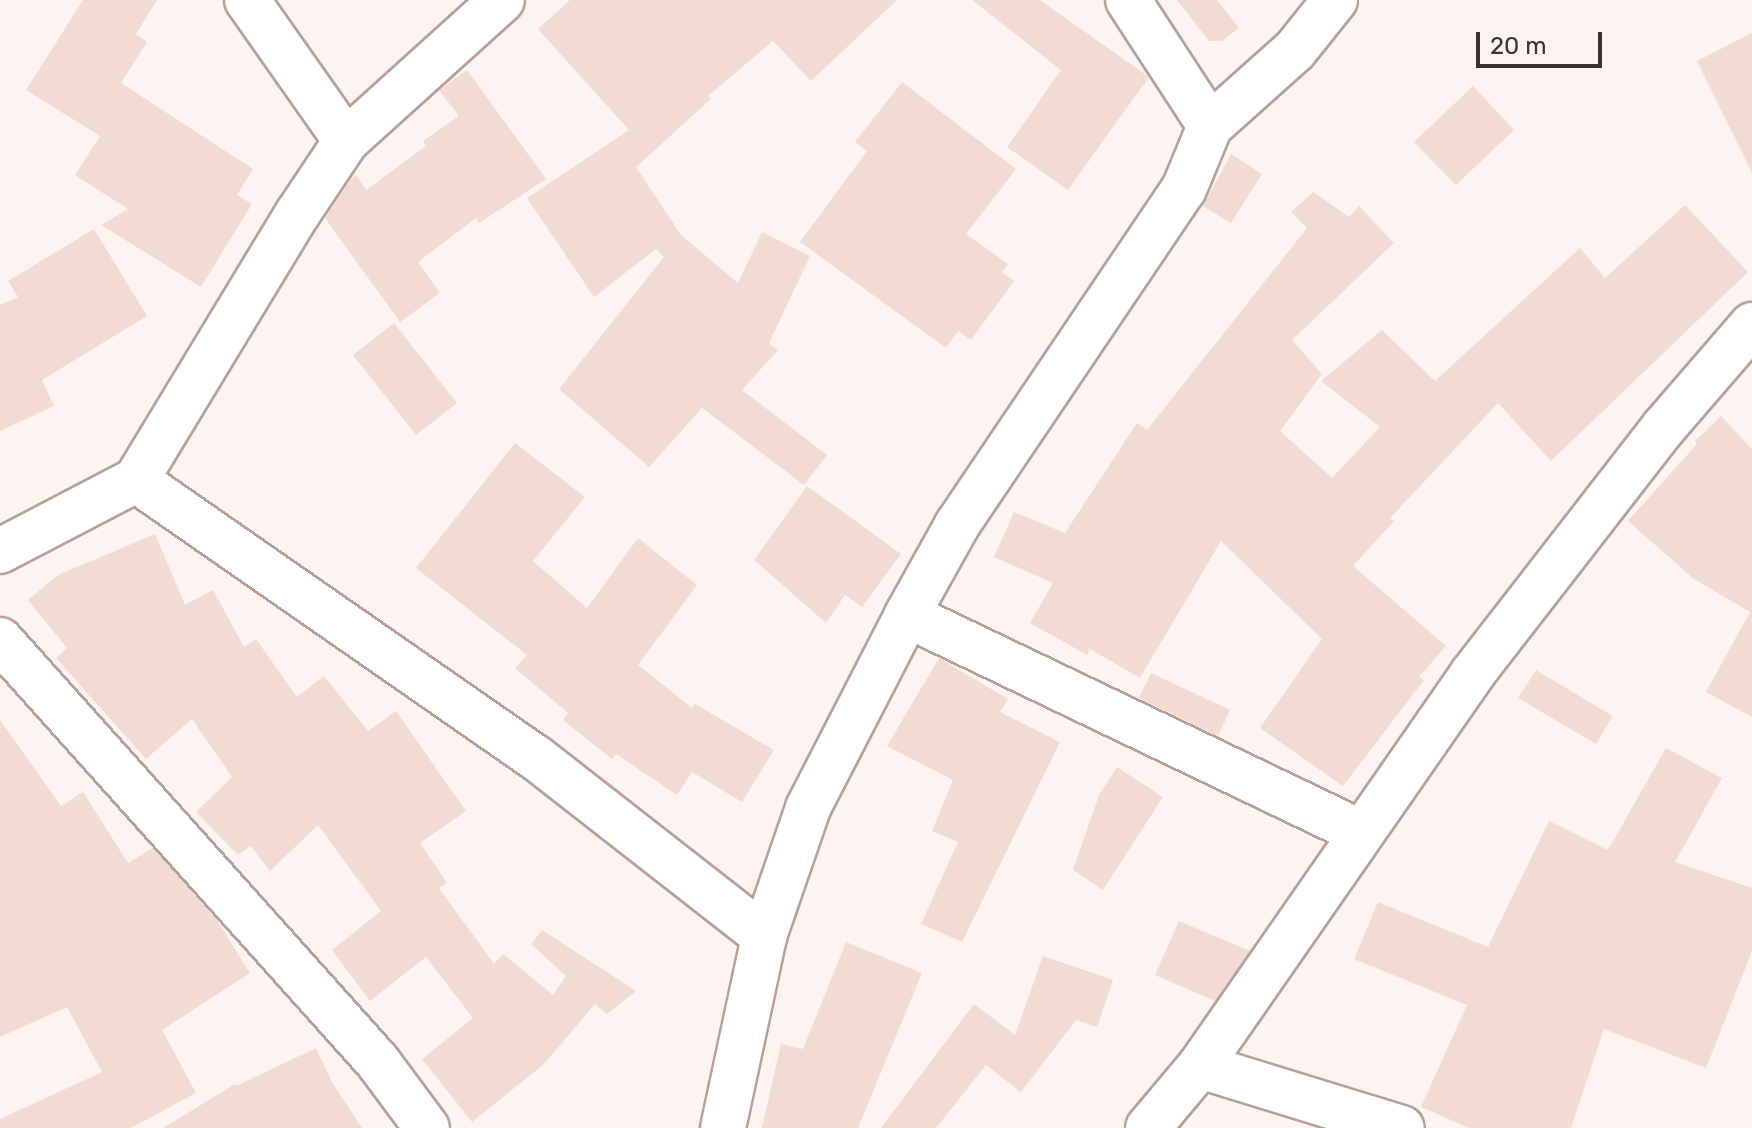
<!DOCTYPE html>
<html>
<head>
<meta charset="utf-8">
<style>
  body { margin:0 }
  #map { position:relative; width:1752px; height:1128px; overflow:hidden; background:#fdf3f0; font-family:Rubik,sans-serif }
  div>[style] { position:absolute }
  .building>* { inset:0; background:#f2dbd2 }
  .roads { filter:drop-shadow(2px 0 #b6a098) drop-shadow(-2px 0 #b6a098) drop-shadow(0 2px #b6a098) drop-shadow(0 -2px #b6a098) }
  .minor>* { height:44px; margin:-22px; padding:0 22px; transform-origin:22px; border-radius:22px; background:#fff }
  span { translate:-50% -50%; white-space:nowrap; text-align:center; line-height:1.15; -webkit-text-stroke:6px #fdf3f0; paint-order:stroke }
  .scale { position:absolute; left:1476px; top:32px; width:126px; height:36px; box-sizing:border-box; border:4px solid #3b322e; border-top:0; padding-left:10px; font-size:24px; line-height:28px; white-space:nowrap; color:#3b322e; -webkit-text-stroke:6px #fdf3f0; paint-order:stroke }
</style>
</head>
<body>
<div id="map">
  <div class="building">
    <i style="clip-path:polygon(83px 0,157px 0,136px 34px,147px 42px,121px 83px,253px 169px,237px 195px,252px 204px,201px 287px,101px 225px,128px 209px,75px 175px,100px 136px,26px 90px)"></i>
    <i style="clip-path:polygon(570px 0,897px 0,811px 81px,773px 41px,708px 96px,711px 99px,636px 167px,681px 235px,738px 283px,762px 232px,810px 256px,769px 343px,778px 350px,742px 390px,827px 455px,804px 485px,702px 408px,649px 467px,559px 389px,664px 257px,656px 249px,594px 297px,527px 198px,629px 130px,538px 29px)"></i>
    <i style="clip-path:polygon(972px 0,1040px 0,1149px 77px,1068px 190px,1007px 147px,1061px 70px)"></i>
    <i style="clip-path:polygon(1177px 0,1217px 0,1239px 28px,1222px 41px,1209px 41px)"></i>
    <i style="clip-path:polygon(1752px 33px,1752px 173px,1697px 61px)"></i>
    <i style="clip-path:polygon(467px 70px,546px 179px,479px 223px,476px 218px,418px 262px,440px 293px,400px 322px,325px 218px,351px 179px,356px 175px,366px 190px,426px 146px,423px 141px,459px 116px,439px 90px)"></i>
    <i style="clip-path:polygon(902px 82px,1016px 169px,966px 234px,1008px 264px,1002px 272px,1014px 281px,971px 340px,958px 331px,946px 348px,800px 242px,867px 151px,855px 142px)"></i>
    <i style="clip-path:polygon(1473px 86px,1514px 130px,1456px 185px,1414px 142px)"></i>
    <i style="clip-path:polygon(1231px 154px,1262px 174px,1231px 223px,1203px 206px)"></i>
    <i style="clip-path:polygon(1313px 192px,1349px 217px,1359px 206px,1394px 243px,1292px 340px,1322px 374px,1280px 431px,1332px 478px,1380px 427px,1321px 381px,1382px 330px,1435px 381px,1580px 248px,1605px 278px,1685px 205px,1748px 272px,1551px 461px,1498px 403px,1390px 518px,1394px 521px,1353px 566px,1446px 646px,1419px 677px,1424px 680px,1343px 786px,1260px 728px,1322px 639px,1221px 541px,1140px 678px,1090px 649px,1087px 655px,1030px 623px,1053px 583px,994px 557px,1014px 512px,1065px 533px,1137px 423px,1147px 430px,1307px 228px,1291px 212px)"></i>
    <i style="clip-path:polygon(94px 229px,147px 316px,42px 380px,54px 406px,0 431px,0 305px,18px 297px,8px 281px)"></i>
    <i style="clip-path:polygon(394px 323px,457px 403px,416px 435px,353px 355px)"></i>
    <i style="clip-path:polygon(1721px 416px,1752px 449px,1752px 717px,1706px 692px,1750px 612px,1694px 579px,1628px 521px,1697px 444px,1695px 441px)"></i>
    <i style="clip-path:polygon(515px 443px,585px 497px,533px 561px,587px 608px,638px 538px,697px 585px,638px 665px,692px 708px,695px 704px,774px 750px,742px 802px,692px 772px,677px 795px,616px 754px,612px 759px,563px 720px,568px 713px,515px 668px,527px 655px,416px 568px)"></i>
    <i style="clip-path:polygon(807px 486px,901px 554px,862px 607px,845px 595px,826px 623px,754px 560px)"></i>
    <i style="clip-path:polygon(155px 534px,185px 605px,213px 590px,244px 647px,256px 639px,297px 697px,324px 676px,368px 731px,396px 711px,466px 811px,420px 843px,447px 883px,439px 888px,494px 964px,503px 954px,553px 995px,566px 976px,531px 944px,542px 930px,636px 991px,607px 1014px,595px 1004px,544px 1064px,472px 1122px,422px 1059px,473px 1018px,426px 957px,370px 1001px,332px 950px,381px 911px,318px 825px,270px 871px,251px 846px,238px 855px,196px 812px,232px 777px,192px 719px,146px 759px,56px 658px,67px 648px,28px 600px,58px 575px)"></i>
    <i style="clip-path:polygon(939px 658px,1008px 699px,1000px 712px,1060px 742px,962px 942px,921px 924px,958px 842px,932px 831px,953px 780px,887px 746px)"></i>
    <i style="clip-path:polygon(1536px 670px,1613px 716px,1596px 744px,1518px 698px)"></i>
    <i style="clip-path:polygon(1151px 673px,1230px 710px,1218px 736px,1139px 698px)"></i>
    <i style="clip-path:polygon(0 720px,61px 806px,83px 792px,128px 863px,153px 848px,217px 920px,250px 973px,162px 1030px,196px 1093px,131px 1128px,0 1128px,0 1119px,102px 1072px,67px 1007px,0 1037px)"></i>
    <i style="clip-path:polygon(1666px 748px,1722px 778px,1675px 862px,1752px 888px,1752px 951px,1706px 1068px,1604px 1029px,1571px 1128px,1469px 1128px,1421px 1107px,1467px 1005px,1354px 959px,1378px 902px,1488px 947px,1549px 821px,1608px 850px)"></i>
    <i style="clip-path:polygon(1117px 767px,1163px 797px,1103px 890px,1073px 870px,1099px 795px)"></i>
    <i style="clip-path:polygon(1179px 921px,1250px 951px,1215px 1001px,1155px 975px)"></i>
    <i style="clip-path:polygon(846px 942px,922px 973px,858px 1128px,762px 1128px,781px 1044px,803px 1049px)"></i>
    <i style="clip-path:polygon(1043px 956px,1113px 980px,1097px 1027px,1076px 1020px,1021px 1092px,986px 1065px,936px 1128px,881px 1128px,974px 1004px,1015px 1035px)"></i>
    <i style="clip-path:polygon(316px 1048px,333px 1084px,362px 1128px,163px 1128px,235px 1084px,236px 1086px)"></i>
  </div>
  <div class="roads">
    <div class="minor">
      <i style="left:247px;top:0;width:172px;rotate:54.9deg"></i>
      <i style="left:1128px;top:0;width:150px;rotate:56.9deg"></i>
      <i style="left:136px;top:480px;width:486px;rotate:34.8deg"></i>
      <i style="left:535px;top:757px;width:291px;rotate:38deg"></i>
      <i style="left:0;top:551px;width:153px;rotate:-27.6deg"></i>
      <i style="left:136px;top:480px;width:312px;rotate:-58.8deg"></i>
      <i style="left:298px;top:213px;width:87px;rotate:-56.3deg"></i>
      <i style="left:346px;top:141px;width:210px;rotate:-42.1deg"></i>
      <i style="left:907px;top:615px;width:502px;rotate:25.6deg"></i>
      <i style="left:0;top:640px;width:567px;rotate:48.15deg"></i>
      <i style="left:378px;top:1062px;width:82px;rotate:53.4deg"></i>
      <i style="left:1200px;top:1066px;width:211px;rotate:17.1deg"></i>
      <i style="left:723px;top:1128px;width:196px;rotate:-77.9deg"></i>
      <i style="left:764px;top:936px;width:135px;rotate:-71deg"></i>
      <i style="left:808px;top:808px;width:217px;rotate:-62.8deg"></i>
      <i style="left:907px;top:615px;width:103px;rotate:-60.9deg"></i>
      <i style="left:957px;top:525px;width:405px;rotate:-56deg"></i>
      <i style="left:1184px;top:189px;width:68px;rotate:-67.6deg"></i>
      <i style="left:1210px;top:126px;width:114px;rotate:-41.8deg"></i>
      <i style="left:1295px;top:50px;width:64px;rotate:-51.3deg"></i>
      <i style="left:1148px;top:1128px;width:81px;rotate:-50deg"></i>
      <i style="left:1200px;top:1066px;width:479px;rotate:-55.2deg"></i>
      <i style="left:1473px;top:673px;width:311px;rotate:-52.2deg"></i>
      <i style="left:1664px;top:427px;width:135px;rotate:-49.2deg"></i>
    </div>
  </div>
  <div class="scale">20 m</div>
</div>
</body>
</html>
